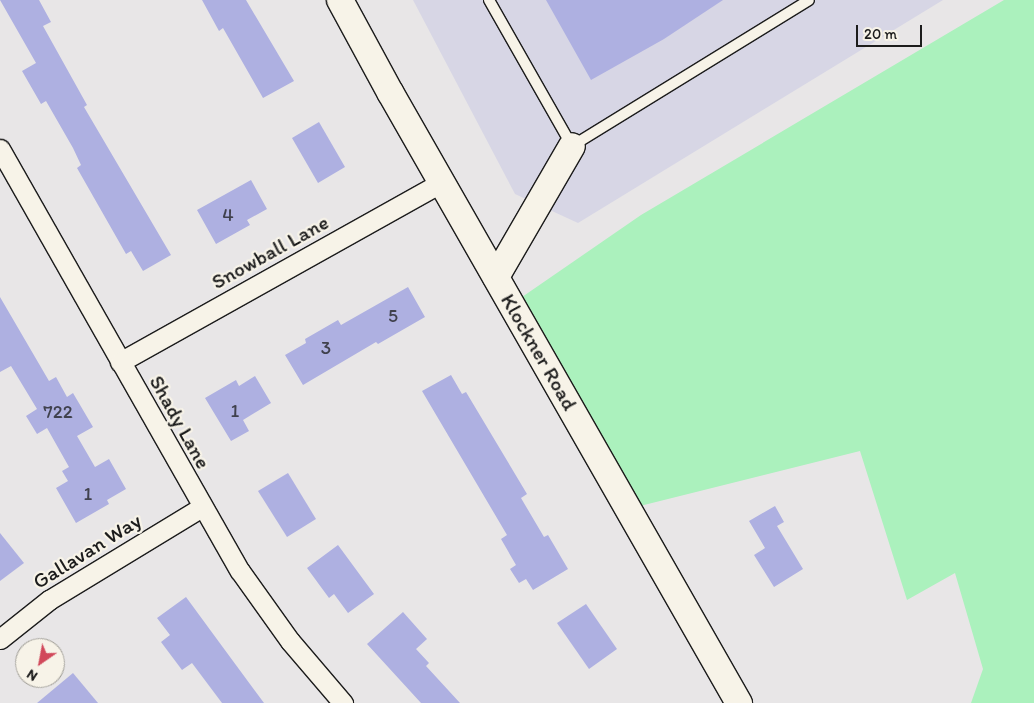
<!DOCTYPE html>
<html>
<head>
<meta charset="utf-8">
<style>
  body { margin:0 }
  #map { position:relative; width:1034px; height:703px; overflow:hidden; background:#e8e6e7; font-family:Itim,sans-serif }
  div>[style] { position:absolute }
  .built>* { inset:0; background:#d7d6e5 }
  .green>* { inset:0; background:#abf1bd }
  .building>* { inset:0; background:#aeb0e1 }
  .roads { filter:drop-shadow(1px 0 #1c1c1c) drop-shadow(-1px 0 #1c1c1c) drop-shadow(0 1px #1c1c1c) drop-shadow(0 -1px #1c1c1c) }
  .lane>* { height:10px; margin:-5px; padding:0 5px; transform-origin:5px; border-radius:5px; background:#f7f3e8 }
  .street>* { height:19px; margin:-9.5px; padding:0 9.5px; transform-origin:9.5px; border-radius:9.5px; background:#f7f3e8 }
  .secondary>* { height:26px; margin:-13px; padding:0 13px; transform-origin:13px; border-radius:13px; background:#f7f3e8 }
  span { translate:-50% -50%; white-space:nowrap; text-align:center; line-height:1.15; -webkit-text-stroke:4.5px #f7f3e8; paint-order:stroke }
  .number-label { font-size:19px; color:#40414d }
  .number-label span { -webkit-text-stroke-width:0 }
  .street-label { font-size:21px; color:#1c1c1c }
  .north { position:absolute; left:15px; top:638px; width:50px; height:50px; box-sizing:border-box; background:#f7f3e8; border:1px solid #9f9d96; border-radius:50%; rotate:213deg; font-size:14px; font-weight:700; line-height:20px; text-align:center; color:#1c1c1c }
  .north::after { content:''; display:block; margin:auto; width:18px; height:22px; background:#d1495b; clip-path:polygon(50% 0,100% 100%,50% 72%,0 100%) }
  .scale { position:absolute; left:856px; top:25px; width:66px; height:22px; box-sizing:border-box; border:2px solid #1c1c1c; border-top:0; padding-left:6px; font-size:15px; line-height:18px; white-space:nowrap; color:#1c1c1c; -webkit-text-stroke:4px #f7f3e8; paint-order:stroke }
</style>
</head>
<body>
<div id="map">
  <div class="built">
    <i style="clip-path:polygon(413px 0,943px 0,578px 223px,515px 194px)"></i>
  </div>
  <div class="green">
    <i style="clip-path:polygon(1004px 0,1034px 0,1034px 703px,971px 703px,983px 669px,955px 573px,907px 600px,860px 451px,624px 510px,509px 306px,641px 215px)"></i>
  </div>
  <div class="building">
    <i style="clip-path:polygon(0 0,39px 0,51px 22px,43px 26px,87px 105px,84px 107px,171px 255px,143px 271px,131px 251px,126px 254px,77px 168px,81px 165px,73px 148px,46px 101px,41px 104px,22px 71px,36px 63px)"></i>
    <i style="clip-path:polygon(202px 0,246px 0,294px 81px,263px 98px,223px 28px,219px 31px)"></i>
    <i style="clip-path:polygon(546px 0,723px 0,664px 39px,591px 80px)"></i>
    <i style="clip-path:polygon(319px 122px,345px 167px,318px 183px,292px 138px)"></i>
    <i style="clip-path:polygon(251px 180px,267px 209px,247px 220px,250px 225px,216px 244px,197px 210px)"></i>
    <i style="clip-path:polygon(408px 287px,425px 317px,378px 344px,376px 342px,303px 385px,285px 355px,306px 343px,305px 339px,338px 320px,341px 325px)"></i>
    <i style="clip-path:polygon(0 297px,49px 381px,56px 377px,67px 397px,73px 393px,93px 427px,77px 436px,95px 467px,109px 459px,126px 489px,107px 500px,109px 504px,76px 523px,56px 488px,68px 481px,62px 471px,69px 467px,47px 428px,37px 434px,26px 416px,37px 409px,11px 366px,0 372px)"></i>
    <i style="clip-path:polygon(451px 375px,462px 394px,466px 392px,527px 494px,521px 498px,544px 537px,548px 535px,568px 569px,533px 590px,526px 579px,519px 583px,510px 569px,516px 565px,501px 539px,507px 535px,422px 391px)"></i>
    <i style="clip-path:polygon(255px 376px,271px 403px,243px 420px,249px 431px,231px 441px,205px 398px,236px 380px,239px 386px)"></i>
    <i style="clip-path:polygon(288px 473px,316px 519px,287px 537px,258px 491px)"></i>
    <i style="clip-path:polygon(775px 506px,784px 522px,777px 526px,803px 569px,774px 587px,754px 555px,765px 548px,749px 521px)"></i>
    <i style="clip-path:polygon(0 533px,24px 563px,0 581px)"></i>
    <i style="clip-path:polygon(338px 545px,374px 594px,348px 613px,334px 594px,329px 598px,307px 568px)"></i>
    <i style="clip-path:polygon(186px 597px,219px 642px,264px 703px,222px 703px,192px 663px,182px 670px,161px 642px,170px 635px,157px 618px)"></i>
    <i style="clip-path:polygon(586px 604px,617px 649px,589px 669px,557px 623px)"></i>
    <i style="clip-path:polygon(403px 612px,427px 639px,416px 649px,429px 663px,426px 666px,460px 703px,421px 703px,367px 644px)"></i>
    <i style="clip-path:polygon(73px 673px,98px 703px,37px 703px)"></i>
  </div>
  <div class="roads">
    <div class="lane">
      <i style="left:489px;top:0;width:168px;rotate:60.4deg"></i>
      <i style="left:572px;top:146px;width:278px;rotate:-31.6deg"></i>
    </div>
    <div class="street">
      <i style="left:0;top:149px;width:485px;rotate:60.4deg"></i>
      <i style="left:240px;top:571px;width:86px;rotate:54.5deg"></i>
      <i style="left:290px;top:641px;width:82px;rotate:49.5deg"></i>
      <i style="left:120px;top:362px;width:369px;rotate:-29.2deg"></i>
      <i style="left:0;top:639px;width:63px;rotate:-38.5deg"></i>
      <i style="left:49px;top:600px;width:179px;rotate:-31.3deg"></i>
    </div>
    <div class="secondary">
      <i style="left:340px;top:0;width:105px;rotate:61.5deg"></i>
      <i style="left:390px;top:92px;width:704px;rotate:60.27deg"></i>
      <i style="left:496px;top:277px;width:151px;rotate:-59.9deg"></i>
    </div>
  </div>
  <div class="number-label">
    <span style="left:228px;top:215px">4</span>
    <span style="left:393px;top:316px">5</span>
    <span style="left:326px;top:348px">3</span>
    <span style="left:235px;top:411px">1</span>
    <span style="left:58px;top:412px">722</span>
    <span style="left:88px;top:494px">1</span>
  </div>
  <div class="street-label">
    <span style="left:270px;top:252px;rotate:-29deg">Snowball Lane</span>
    <span style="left:539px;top:352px;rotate:60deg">Klockner Road</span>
    <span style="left:180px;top:422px;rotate:61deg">Shady Lane</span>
    <span style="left:87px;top:551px;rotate:-32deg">Gallavan Way</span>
  </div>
  <div class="north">N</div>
  <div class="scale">20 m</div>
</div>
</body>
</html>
